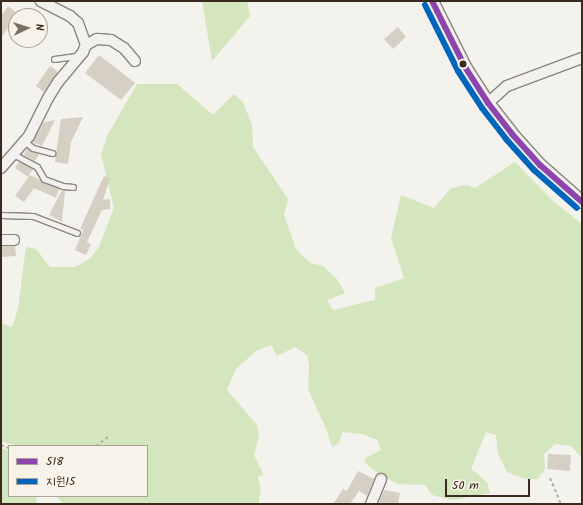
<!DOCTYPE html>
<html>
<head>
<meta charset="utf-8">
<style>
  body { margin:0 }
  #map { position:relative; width:583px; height:505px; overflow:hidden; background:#f4f2ec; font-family:Kalam,"Poor Story",sans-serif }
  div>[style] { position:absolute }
  .green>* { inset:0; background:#d4e6bd }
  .building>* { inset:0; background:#d6d0c4 }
  .path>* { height:2px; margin-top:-1px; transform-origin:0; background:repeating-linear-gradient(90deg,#b1aeaa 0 3px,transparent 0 6px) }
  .roads { filter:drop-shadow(1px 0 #898580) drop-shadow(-1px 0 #898580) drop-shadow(0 1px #898580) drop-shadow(0 -1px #898580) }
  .service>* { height:5px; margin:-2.5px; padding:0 2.5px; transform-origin:2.5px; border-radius:2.5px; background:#f2f1ed }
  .minor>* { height:10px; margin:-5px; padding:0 5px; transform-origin:5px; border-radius:5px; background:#f2f1ed }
  .tertiary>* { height:12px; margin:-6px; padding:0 6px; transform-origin:6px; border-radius:6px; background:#f2f1ed }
  .bus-1>* { height:6px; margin:-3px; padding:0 3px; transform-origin:3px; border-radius:3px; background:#8e44ad }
  .bus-2>* { height:6px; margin:-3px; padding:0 3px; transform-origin:3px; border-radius:3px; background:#0065bd }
  .dots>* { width:11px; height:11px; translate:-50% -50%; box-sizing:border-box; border:2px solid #f7f3e8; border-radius:50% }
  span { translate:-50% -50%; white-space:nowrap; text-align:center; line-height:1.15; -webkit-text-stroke:3px #f7f3e8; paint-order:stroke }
  .frame { position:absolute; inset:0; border:2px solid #3b2a1e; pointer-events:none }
  .legend { position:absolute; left:8px; top:445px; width:140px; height:52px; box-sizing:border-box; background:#f7f3e8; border:1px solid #aca397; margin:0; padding:5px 7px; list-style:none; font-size:12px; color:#3b2a1e }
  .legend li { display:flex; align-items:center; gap:8px; height:20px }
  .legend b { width:20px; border:1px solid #aca397 }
  .north { position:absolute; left:8px; top:8px; width:40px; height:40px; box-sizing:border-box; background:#f7f3e8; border:1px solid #aca397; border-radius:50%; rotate:86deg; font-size:11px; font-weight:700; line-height:16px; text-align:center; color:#3b2a1e }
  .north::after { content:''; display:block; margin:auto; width:14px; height:18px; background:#7c7066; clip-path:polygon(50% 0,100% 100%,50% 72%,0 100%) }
  .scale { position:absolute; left:445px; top:479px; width:85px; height:18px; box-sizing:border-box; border:2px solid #3b2a1e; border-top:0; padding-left:5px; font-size:12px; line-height:14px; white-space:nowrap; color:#3b2a1e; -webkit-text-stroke:3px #f7f3e8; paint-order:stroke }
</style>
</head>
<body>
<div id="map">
  <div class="green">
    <i style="clip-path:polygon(202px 1px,247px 1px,250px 16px,212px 61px)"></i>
    <i style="clip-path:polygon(137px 84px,177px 84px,213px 115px,234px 94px,243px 102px,252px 125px,253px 147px,288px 199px,284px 215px,296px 249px,310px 263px,323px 266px,337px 279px,345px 293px,327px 300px,333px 310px,375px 300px,375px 288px,404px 278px,391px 238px,401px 195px,434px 208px,451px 188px,467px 185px,475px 188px,515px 162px,553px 201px,582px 224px,582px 455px,580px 456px,571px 446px,555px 444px,544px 454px,545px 469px,538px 479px,525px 479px,507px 472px,498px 454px,496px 435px,486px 432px,471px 469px,487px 482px,490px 493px,453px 500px,432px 495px,425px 485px,398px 484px,376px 472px,364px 462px,367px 457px,381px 450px,377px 440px,362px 434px,342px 432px,339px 443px,332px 447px,327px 431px,308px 389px,309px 365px,307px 355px,295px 347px,277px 356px,271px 345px,256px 351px,236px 369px,227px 390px,257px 425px,259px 437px,254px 455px,264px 475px,258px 476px,261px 493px,259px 498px,259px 504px,63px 504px,56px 496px,147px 496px,147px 446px,19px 446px,1px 441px,1px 320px,3px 324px,12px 327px,18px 309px,26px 247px,36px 249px,50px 267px,75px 267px,91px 258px,99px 246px,114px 208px,101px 154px,107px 136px)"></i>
    <i style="clip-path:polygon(1px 448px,9px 451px,9px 496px,36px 496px,37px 504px,1px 504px)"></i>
  </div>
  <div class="building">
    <i style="clip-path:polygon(8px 6px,18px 14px,1px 38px,1px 16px)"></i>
    <i style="clip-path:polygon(398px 27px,406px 37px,393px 49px,384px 39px)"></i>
    <i style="clip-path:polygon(99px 55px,135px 83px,121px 100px,85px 73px)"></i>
    <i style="clip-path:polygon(50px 66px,58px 72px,44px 92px,36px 86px)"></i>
    <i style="clip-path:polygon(83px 117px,71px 142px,68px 164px,55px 162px,61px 119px)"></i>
    <i style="clip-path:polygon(55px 120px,42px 146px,32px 142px,44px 122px)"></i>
    <i style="clip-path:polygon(27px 149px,39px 154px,35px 161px,24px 155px)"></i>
    <i style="clip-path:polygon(19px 162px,33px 169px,28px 177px,15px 168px)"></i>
    <i style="clip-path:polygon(30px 175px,59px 189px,56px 198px,34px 188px,24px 202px,15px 196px)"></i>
    <i style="clip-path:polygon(104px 176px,110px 178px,103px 200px,110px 199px,110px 209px,102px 210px,87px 242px,91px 244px,86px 255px,75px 250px,83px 230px,80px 229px)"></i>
    <i style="clip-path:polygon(62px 190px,65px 190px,62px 222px,49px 215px)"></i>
    <i style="clip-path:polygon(1px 246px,15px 246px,16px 256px,1px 257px)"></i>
    <i style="clip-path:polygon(548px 454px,571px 455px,570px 471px,547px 469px)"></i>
    <i style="clip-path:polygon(358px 471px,374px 479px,367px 496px,359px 491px,350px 504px,333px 504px,343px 489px,347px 491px)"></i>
    <i style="clip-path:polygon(384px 490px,400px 493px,398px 504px,383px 504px,379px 502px)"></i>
  </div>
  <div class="path">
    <i style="left:1px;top:445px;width:9px;rotate:21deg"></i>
    <i style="left:96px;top:446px;width:15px;rotate:-37deg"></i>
    <i style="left:550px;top:478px;width:28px;rotate:67deg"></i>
  </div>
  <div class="roads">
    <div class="service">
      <i style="left:54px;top:59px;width:22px;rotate:-8deg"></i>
      <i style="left:76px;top:56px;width:3px;rotate:45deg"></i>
      <i style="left:24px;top:141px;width:11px;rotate:38deg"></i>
      <i style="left:33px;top:148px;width:20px;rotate:15deg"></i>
      <i style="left:13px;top:154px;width:27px;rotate:28deg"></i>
      <i style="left:37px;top:167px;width:14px;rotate:60deg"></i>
      <i style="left:44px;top:179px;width:20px;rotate:20deg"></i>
      <i style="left:63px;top:186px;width:10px;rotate:6deg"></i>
      <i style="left:1px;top:215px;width:32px;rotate:2deg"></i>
      <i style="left:33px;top:216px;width:47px;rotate:21.1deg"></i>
    </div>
    <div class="minor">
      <i style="left:86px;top:45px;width:13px;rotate:-29deg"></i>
      <i style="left:97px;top:39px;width:14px;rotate:4deg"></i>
      <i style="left:111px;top:40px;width:15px;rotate:32deg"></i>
      <i style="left:124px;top:48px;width:17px;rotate:50deg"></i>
      <i style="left:488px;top:103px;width:25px;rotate:-42deg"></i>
      <i style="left:507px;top:86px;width:80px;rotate:-20.5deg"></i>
      <i style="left:1px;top:168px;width:43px;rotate:-48.8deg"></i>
      <i style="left:29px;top:136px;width:42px;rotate:-63.4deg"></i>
      <i style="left:48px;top:98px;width:19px;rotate:-58deg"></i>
      <i style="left:58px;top:82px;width:39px;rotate:-50deg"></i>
      <i style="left:83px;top:52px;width:8px;rotate:-67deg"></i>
      <i style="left:86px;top:45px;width:23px;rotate:-110deg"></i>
      <i style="left:78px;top:23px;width:11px;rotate:-139deg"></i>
      <i style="left:70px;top:16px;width:33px;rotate:-153deg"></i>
      <i style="left:1px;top:240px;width:13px"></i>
      <i style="left:371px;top:504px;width:27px;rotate:-68deg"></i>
    </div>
    <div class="tertiary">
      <i style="left:432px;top:1px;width:74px;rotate:63.4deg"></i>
      <i style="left:465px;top:67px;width:43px;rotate:57.4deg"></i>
      <i style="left:488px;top:103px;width:39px;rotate:52deg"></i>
      <i style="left:512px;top:134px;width:42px;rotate:47.9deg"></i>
      <i style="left:540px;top:165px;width:56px;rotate:41.4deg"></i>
    </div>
  </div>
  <div class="bus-1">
    <i style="left:432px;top:1px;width:74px;rotate:63.4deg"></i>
    <i style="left:465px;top:67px;width:43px;rotate:57.4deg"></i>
    <i style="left:488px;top:103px;width:39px;rotate:52deg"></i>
    <i style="left:512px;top:134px;width:42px;rotate:47.9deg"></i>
    <i style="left:540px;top:165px;width:56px;rotate:41.4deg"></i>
  </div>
  <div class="bus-2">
    <i style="left:425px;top:5px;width:74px;rotate:63.4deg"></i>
    <i style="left:458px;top:71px;width:44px;rotate:57deg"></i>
    <i style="left:482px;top:108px;width:39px;rotate:52deg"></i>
    <i style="left:506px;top:139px;width:42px;rotate:47.9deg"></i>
    <i style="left:534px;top:170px;width:57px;rotate:41.5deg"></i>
  </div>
  <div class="dots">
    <i style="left:463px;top:64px;background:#3b2a1e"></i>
  </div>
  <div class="frame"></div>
  <ul class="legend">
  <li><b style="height:5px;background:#8e44ad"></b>518</li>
  <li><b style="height:5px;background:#0065bd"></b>지원15</li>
  </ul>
  <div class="north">N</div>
  <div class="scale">50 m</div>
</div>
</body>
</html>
